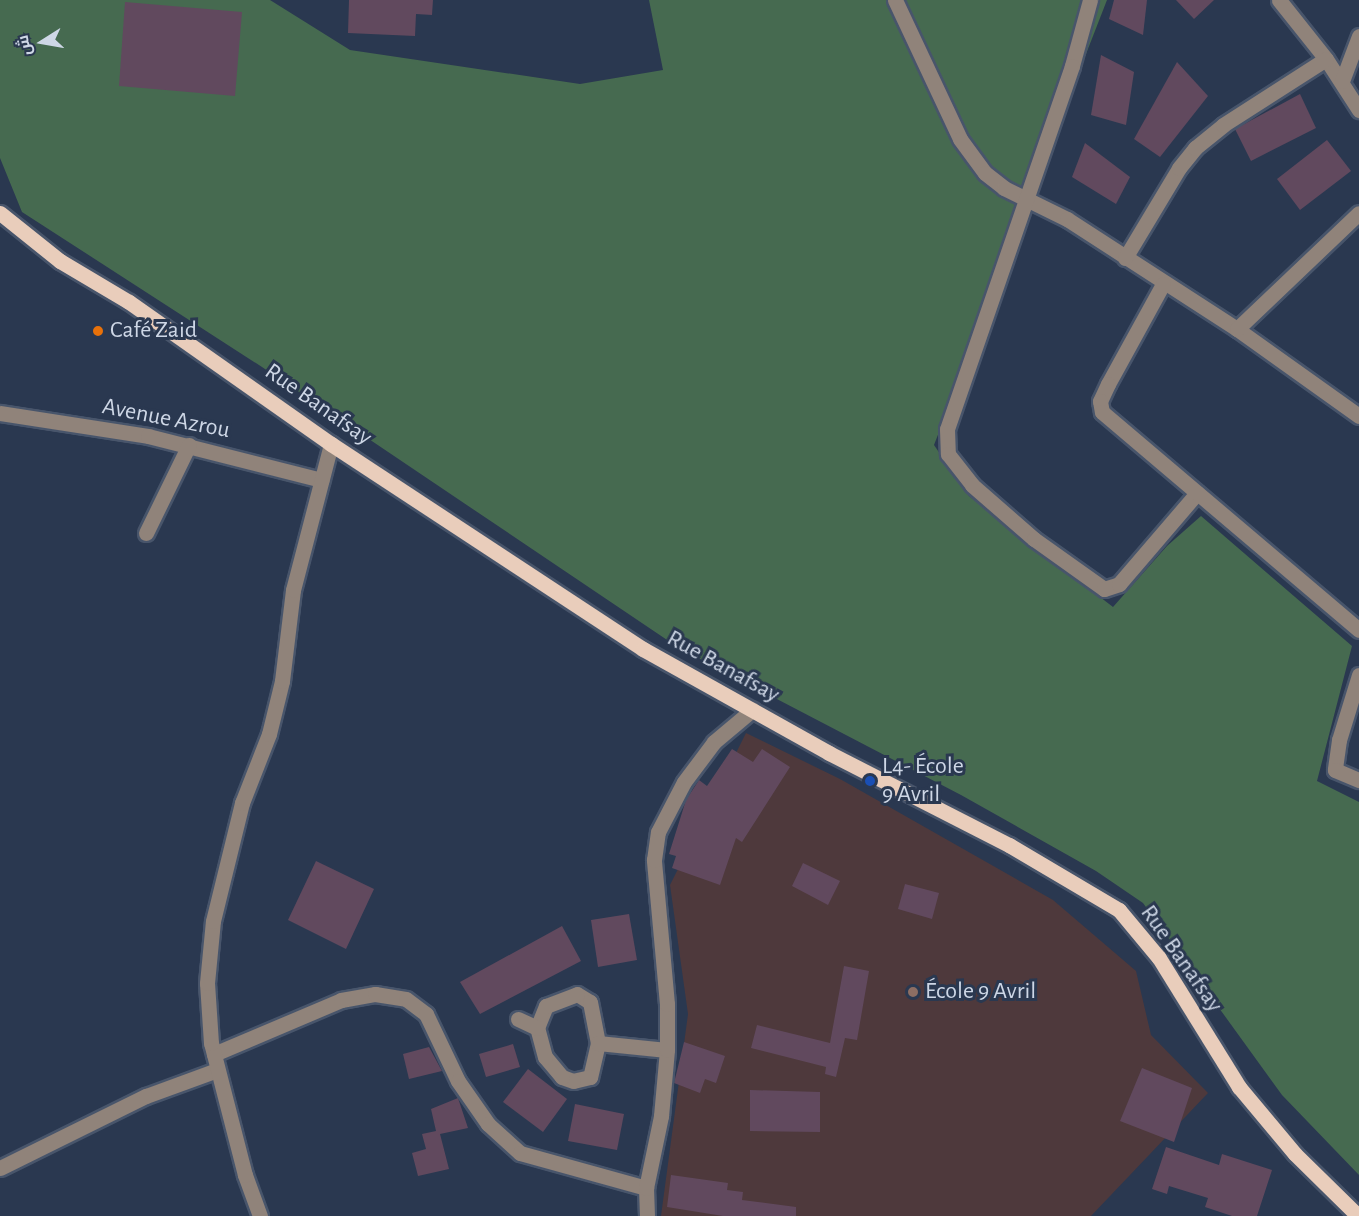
<!DOCTYPE html>
<html>
<head>
<meta charset="utf-8">
<style>
  body { margin:0 }
  #map { position:relative; width:1359px; height:1216px; overflow:hidden; background:#2a3850; font-family:"Alegreya Sans",Cairo,sans-serif }
  div>[style] { position:absolute }
  .education>* { inset:0; background:#4e393c }
  .green>* { inset:0; background:#466a50 }
  .building>* { inset:0; background:#61495e }
  .roads { filter:drop-shadow(2px 0 #48556b) drop-shadow(-2px 0 #48556b) drop-shadow(0 2px #48556b) drop-shadow(0 -2px #48556b) }
  .minor>* { height:15px; margin:-7.5px; padding:0 7.5px; transform-origin:7.5px; border-radius:7.5px; background:#90837a }
  .major>* { height:15px; margin:-7.5px; padding:0 7.5px; transform-origin:7.5px; border-radius:7.5px; background:#e9cdbb }
  .dots>* { width:16px; height:16px; translate:-50% -50%; box-sizing:border-box; border:3px solid #2a3850; border-radius:50% }
  span { translate:-50% -50%; white-space:nowrap; text-align:center; line-height:1.15; -webkit-text-stroke:6px #2a3850; paint-order:stroke }
  .poi-label { font-size:24px; color:#ced7e6 }
  .left { translate:0 -50%; text-align:left }
  .street-label { font-size:24px; color:#ced7e6 }
  .north { position:absolute; left:12px; top:12px; width:60px; height:60px; -webkit-text-stroke:4px #2a3850; paint-order:stroke; rotate:259deg; font-size:16px; font-weight:700; line-height:24px; text-align:center; color:#ced7e6 }
  .north::after { content:''; display:block; margin:auto; width:21px; height:27px; background:#ced7e6; clip-path:polygon(50% 0,100% 100%,50% 72%,0 100%) }
</style>
</head>
<body>
<div id="map">
  <div class="education">
    <i style="clip-path:polygon(746px 733px,840px 779px,1053px 900px,1136px 971px,1151px 1035px,1208px 1093px,1091px 1216px,661px 1216px,688px 1014px,670px 885px)"></i>
  </div>
  <div class="green">
    <i style="clip-path:polygon(0 0,270px 0,350px 50px,580px 84px,663px 70px,649px 0,1107px 0,934px 445px,969px 496px,1113px 607px,1167px 546px,1201px 516px,1352px 646px,1317px 781px,1359px 802px,1359px 1175px,1282px 1095px,1143px 903px,1096px 871px,961px 795px,679px 648px,262px 367px,22px 212px,0 158px)"></i>
  </div>
  <div class="building">
    <i style="clip-path:polygon(349px 0,433px 0,432px 15px,416px 14px,415px 36px,348px 33px)"></i>
    <i style="clip-path:polygon(1114px 0,1147px 0,1143px 35px,1109px 19px)"></i>
    <i style="clip-path:polygon(1176px 0,1214px 0,1194px 19px)"></i>
    <i style="clip-path:polygon(125px 2px,242px 12px,235px 96px,119px 86px)"></i>
    <i style="clip-path:polygon(1101px 55px,1134px 72px,1126px 125px,1091px 115px)"></i>
    <i style="clip-path:polygon(1177px 62px,1208px 96px,1160px 157px,1134px 139px)"></i>
    <i style="clip-path:polygon(1300px 94px,1316px 128px,1251px 161px,1235px 129px)"></i>
    <i style="clip-path:polygon(1327px 140px,1351px 171px,1300px 210px,1277px 179px)"></i>
    <i style="clip-path:polygon(1085px 143px,1130px 177px,1116px 204px,1072px 177px)"></i>
    <i style="clip-path:polygon(732px 749px,753px 762px,762px 749px,790px 767px,742px 842px,736px 838px,720px 885px,672px 868px,676px 856px,669px 854px,686px 800px,699px 780px,707px 786px)"></i>
    <i style="clip-path:polygon(316px 861px,374px 889px,346px 949px,288px 920px)"></i>
    <i style="clip-path:polygon(803px 863px,840px 881px,828px 905px,792px 886px)"></i>
    <i style="clip-path:polygon(905px 884px,939px 893px,932px 919px,898px 909px)"></i>
    <i style="clip-path:polygon(629px 914px,637px 960px,598px 967px,591px 920px)"></i>
    <i style="clip-path:polygon(562px 926px,581px 961px,480px 1014px,460px 982px)"></i>
    <i style="clip-path:polygon(844px 966px,869px 971px,857px 1040px,845px 1038px,836px 1077px,825px 1074px,826px 1067px,751px 1048px,757px 1025px,830px 1043px)"></i>
    <i style="clip-path:polygon(684px 1042px,725px 1056px,716px 1083px,705px 1079px,700px 1093px,674px 1083px)"></i>
    <i style="clip-path:polygon(513px 1044px,520px 1067px,486px 1077px,479px 1054px)"></i>
    <i style="clip-path:polygon(429px 1047px,442px 1071px,409px 1079px,403px 1054px)"></i>
    <i style="clip-path:polygon(1142px 1068px,1192px 1088px,1174px 1142px,1120px 1121px)"></i>
    <i style="clip-path:polygon(528px 1069px,567px 1099px,543px 1132px,503px 1102px)"></i>
    <i style="clip-path:polygon(750px 1090px,820px 1092px,820px 1132px,750px 1131px)"></i>
    <i style="clip-path:polygon(458px 1098px,468px 1128px,440px 1134px,449px 1169px,418px 1176px,412px 1153px,426px 1149px,422px 1134px,436px 1131px,431px 1109px)"></i>
    <i style="clip-path:polygon(575px 1104px,624px 1114px,617px 1150px,568px 1141px)"></i>
    <i style="clip-path:polygon(1166px 1147px,1219px 1165px,1222px 1154px,1272px 1170px,1257px 1216px,1232px 1216px,1205px 1207px,1208px 1198px,1169px 1186px,1167px 1194px,1152px 1189px)"></i>
    <i style="clip-path:polygon(671px 1175px,728px 1183px,727px 1190px,743px 1192px,742px 1200px,796px 1207px,796px 1216px,723px 1216px,667px 1207px)"></i>
  </div>
  <div class="roads">
    <div class="minor">
      <i style="left:895px;top:0;width:153px;rotate:64.9deg"></i>
      <i style="left:960px;top:139px;width:42px;rotate:53.7deg"></i>
      <i style="left:985px;top:173px;width:24px;rotate:38deg"></i>
      <i style="left:1004px;top:188px;width:70px;rotate:26.2deg"></i>
      <i style="left:1067px;top:219px;width:202px;rotate:32.9deg"></i>
      <i style="left:1237px;top:329px;width:150px;rotate:35.5deg"></i>
      <i style="left:1090px;top:0;width:68px;rotate:105.3deg"></i>
      <i style="left:1072px;top:66px;width:384px;rotate:109deg"></i>
      <i style="left:947px;top:429px;width:25px;rotate:88deg"></i>
      <i style="left:948px;top:454px;width:39px;rotate:52deg"></i>
      <i style="left:972px;top:485px;width:82px;rotate:41.1deg"></i>
      <i style="left:1034px;top:539px;width:86px;rotate:35.5deg"></i>
      <i style="left:1104px;top:589px;width:16px;rotate:-18deg"></i>
      <i style="left:1119px;top:584px;width:120px;rotate:-49.4deg"></i>
      <i style="left:1279px;top:0;width:75px;rotate:51.5deg"></i>
      <i style="left:1326px;top:59px;width:61px;rotate:57.1deg"></i>
      <i style="left:1342px;top:81px;width:48px;rotate:-69.3deg"></i>
      <i style="left:1125px;top:258px;width:105px;rotate:-59deg"></i>
      <i style="left:1179px;top:168px;width:26px;rotate:-51deg"></i>
      <i style="left:1195px;top:148px;width:36px;rotate:-39deg"></i>
      <i style="left:1223px;top:125px;width:122px;rotate:-32.7deg"></i>
      <i style="left:1163px;top:284px;width:114px;rotate:118.8deg"></i>
      <i style="left:1108px;top:384px;width:19px;rotate:115deg"></i>
      <i style="left:1100px;top:401px;width:11px;rotate:80deg"></i>
      <i style="left:1102px;top:412px;width:337px;rotate:40.3deg"></i>
      <i style="left:1237px;top:329px;width:168px;rotate:-43.6deg"></i>
      <i style="left:0;top:413px;width:150px;rotate:8.8deg"></i>
      <i style="left:148px;top:436px;width:179px;rotate:14.2deg"></i>
      <i style="left:146px;top:533px;width:98px;rotate:-64deg"></i>
      <i style="left:1359px;top:675px;width:68px;rotate:107.1deg"></i>
      <i style="left:1339px;top:740px;width:30px;rotate:98deg"></i>
      <i style="left:1335px;top:770px;width:26px;rotate:23deg"></i>
      <i style="left:577px;top:994px;width:15px;rotate:32deg"></i>
      <i style="left:590px;top:1002px;width:42px;rotate:79deg"></i>
      <i style="left:598px;top:1043px;width:35px;rotate:103deg"></i>
      <i style="left:590px;top:1077px;width:17px;rotate:167deg"></i>
      <i style="left:573px;top:1081px;width:12px;rotate:-160deg"></i>
      <i style="left:562px;top:1077px;width:26px;rotate:-130deg"></i>
      <i style="left:545px;top:1057px;width:30px;rotate:-105deg"></i>
      <i style="left:537px;top:1028px;width:24px;rotate:-68deg"></i>
      <i style="left:546px;top:1006px;width:33px;rotate:-21deg"></i>
      <i style="left:518px;top:1019px;width:21px;rotate:25deg"></i>
      <i style="left:598px;top:1043px;width:69px;rotate:5.8deg"></i>
      <i style="left:214px;top:1054px;width:138px;rotate:-23deg"></i>
      <i style="left:341px;top:1000px;width:35px;rotate:-10deg"></i>
      <i style="left:375px;top:994px;width:31px;rotate:9deg"></i>
      <i style="left:406px;top:999px;width:25px;rotate:37deg"></i>
      <i style="left:426px;top:1014px;width:74px;rotate:64.5deg"></i>
      <i style="left:458px;top:1081px;width:52px;rotate:55.1deg"></i>
      <i style="left:488px;top:1124px;width:43px;rotate:42.2deg"></i>
      <i style="left:520px;top:1153px;width:131px;rotate:15.5deg"></i>
      <i style="left:0;top:1168px;width:163px;rotate:-26.3deg"></i>
      <i style="left:146px;top:1096px;width:76px;rotate:-20.1deg"></i>
      <i style="left:260px;top:1216px;width:44px;rotate:-110.1deg"></i>
      <i style="left:245px;top:1175px;width:136px;rotate:-104.4deg"></i>
      <i style="left:211px;top:1043px;width:60px;rotate:-93.8deg"></i>
      <i style="left:207px;top:983px;width:62px;rotate:-84.5deg"></i>
      <i style="left:213px;top:921px;width:122px;rotate:-76.2deg"></i>
      <i style="left:242px;top:803px;width:74px;rotate:-68.6deg"></i>
      <i style="left:269px;top:734px;width:55px;rotate:-76.2deg"></i>
      <i style="left:282px;top:681px;width:92px;rotate:-83.1deg"></i>
      <i style="left:293px;top:590px;width:151px;rotate:-75.4deg"></i>
      <i style="left:647px;top:1216px;width:28px;rotate:-92deg"></i>
      <i style="left:646px;top:1188px;width:74px;rotate:-78.2deg"></i>
      <i style="left:661px;top:1116px;width:66px;rotate:-84.8deg"></i>
      <i style="left:667px;top:1050px;width:46px;rotate:-90deg"></i>
      <i style="left:667px;top:1004px;width:145px;rotate:-95.2deg"></i>
      <i style="left:654px;top:860px;width:28px;rotate:-82deg"></i>
      <i style="left:658px;top:832px;width:56px;rotate:-62.5deg"></i>
      <i style="left:684px;top:782px;width:50px;rotate:-53.1deg"></i>
      <i style="left:714px;top:742px;width:50px;rotate:-40.1deg"></i>
    </div>
    <div class="major">
      <i style="left:0;top:213px;width:77px;rotate:38.7deg"></i>
      <i style="left:60px;top:261px;width:80px;rotate:30.7deg"></i>
      <i style="left:129px;top:302px;width:247px;rotate:35.1deg"></i>
      <i style="left:331px;top:444px;width:373px;rotate:33.3deg"></i>
      <i style="left:643px;top:649px;width:213px;rotate:29.2deg"></i>
      <i style="left:829px;top:753px;width:202px;rotate:27.1deg"></i>
      <i style="left:1009px;top:845px;width:128px;rotate:30.6deg"></i>
      <i style="left:1119px;top:910px;width:62px;rotate:50.2deg"></i>
      <i style="left:1159px;top:958px;width:152px;rotate:58.2deg"></i>
      <i style="left:1239px;top:1087px;width:87px;rotate:50.1deg"></i>
      <i style="left:1295px;top:1154px;width:88px;rotate:44.5deg"></i>
    </div>
  </div>
  <div class="dots">
    <i style="left:98px;top:331px;background:#e8710a"></i>
    <i style="left:870px;top:781px;background:#1a4fb4"></i>
    <i style="left:913px;top:992px;background:#8d6e63"></i>
  </div>
  <div class="poi-label">
    <span class="left" style="left:110px;top:331px">Café Zaid</span>
    <span class="left" style="left:882px;top:781px">L4- École<br>9 Avril</span>
    <span class="left" style="left:925px;top:992px">École 9 Avril</span>
  </div>
  <div class="street-label">
    <span style="left:318px;top:405px;rotate:35deg">Rue Banafsay</span>
    <span style="left:166px;top:419px;rotate:11deg">Avenue Azrou</span>
    <span style="left:723px;top:667px;rotate:29deg">Rue Banafsay</span>
    <span style="left:1181px;top:959px;rotate:55deg">Rue Banafsay</span>
  </div>
  <div class="north">ش</div>
</div>
</body>
</html>
